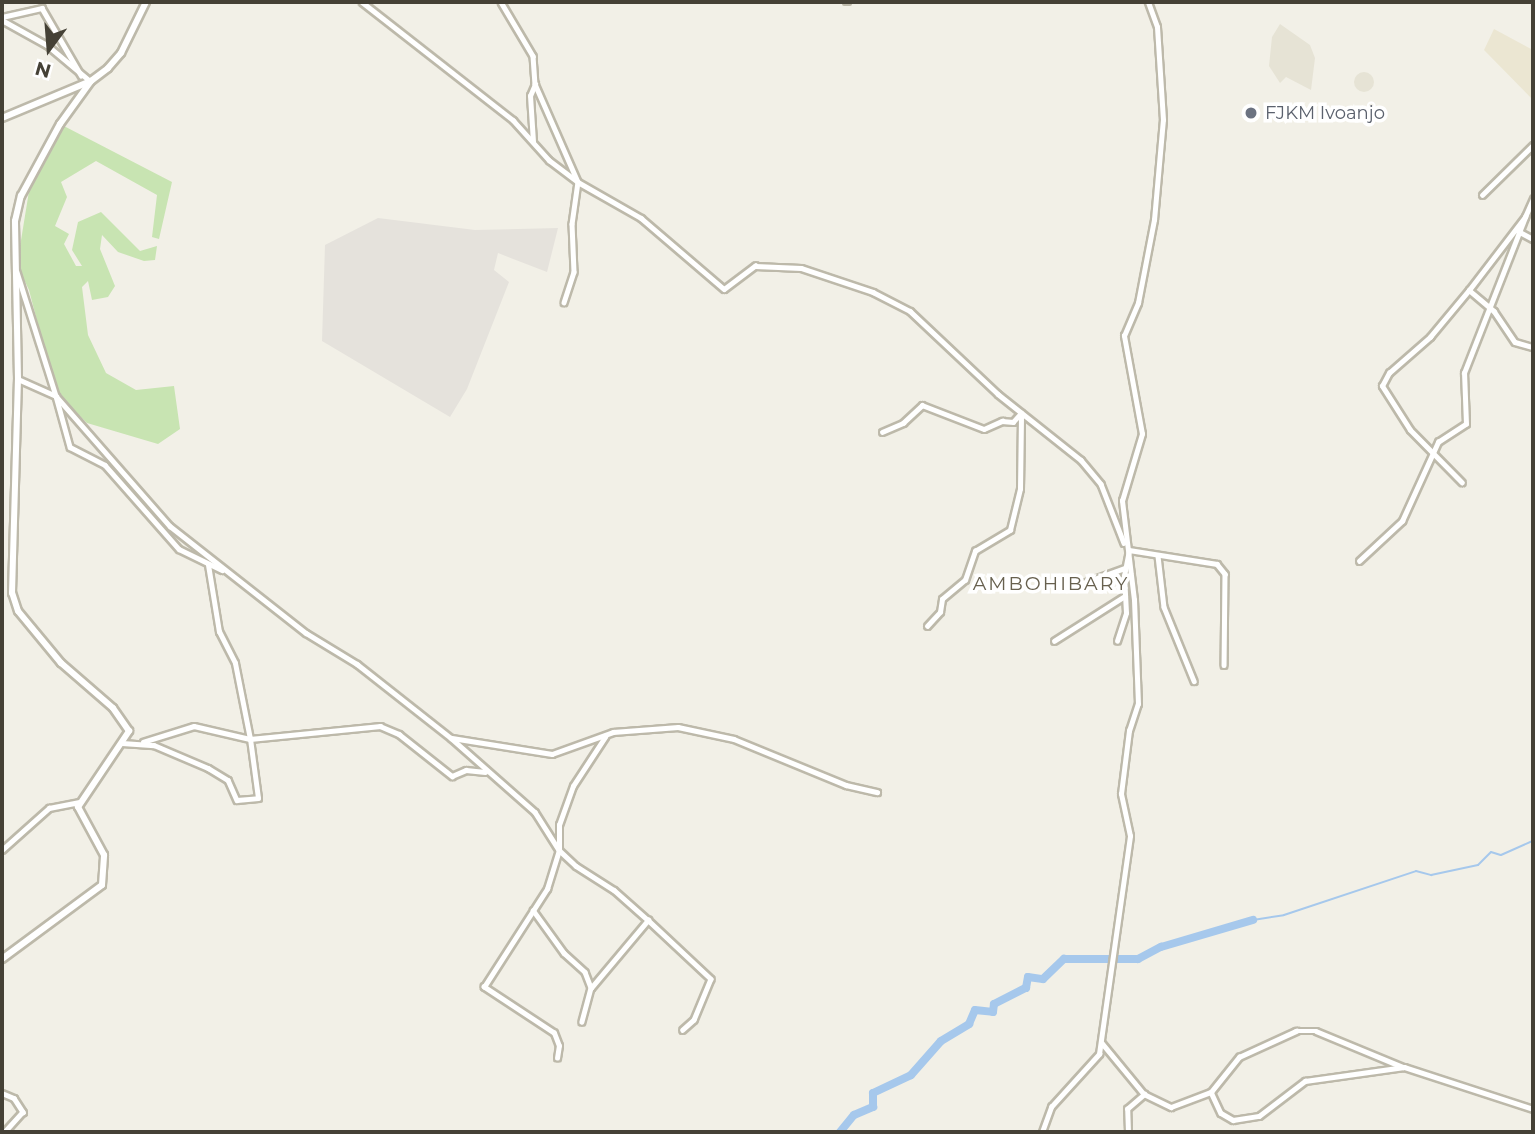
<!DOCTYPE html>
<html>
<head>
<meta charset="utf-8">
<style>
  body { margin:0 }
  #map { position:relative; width:1535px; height:1134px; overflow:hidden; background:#f2f0e7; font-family:Montserrat,sans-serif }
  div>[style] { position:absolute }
  .residential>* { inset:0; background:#e6e3d5 }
  .round { border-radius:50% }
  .industrial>* { inset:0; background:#e5e2dc }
  .education>* { inset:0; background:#ebe6d2 }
  .green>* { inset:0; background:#c8e4b2 }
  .stream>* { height:2px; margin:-1px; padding:0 1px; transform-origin:1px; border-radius:1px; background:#a6c8ec }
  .river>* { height:8px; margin:-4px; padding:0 4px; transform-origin:4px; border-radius:4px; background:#a6c8ec }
  .roads { filter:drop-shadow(2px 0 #bdb9aa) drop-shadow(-2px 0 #bdb9aa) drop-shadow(0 2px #bdb9aa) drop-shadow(0 -2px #bdb9aa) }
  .minor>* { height:4.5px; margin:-2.25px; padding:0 2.25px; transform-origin:2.25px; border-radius:2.25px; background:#fff }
  .tertiary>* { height:6px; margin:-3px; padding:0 3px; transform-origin:3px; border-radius:3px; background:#fff }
  .dots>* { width:19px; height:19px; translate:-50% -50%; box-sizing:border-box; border:4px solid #fff; border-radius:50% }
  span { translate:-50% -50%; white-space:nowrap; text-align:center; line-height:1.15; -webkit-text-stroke:7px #fff; paint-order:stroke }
  .worship-label { font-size:18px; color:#5b616d }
  .left { translate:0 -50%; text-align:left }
  .neighbourhood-label { font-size:19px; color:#67604e; letter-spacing:2px }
  .frame { position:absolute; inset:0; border:4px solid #454136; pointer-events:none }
  .north { position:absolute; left:14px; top:14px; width:70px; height:70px; -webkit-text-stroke:5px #fff; paint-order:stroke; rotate:196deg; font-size:19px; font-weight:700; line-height:28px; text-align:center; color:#454136 }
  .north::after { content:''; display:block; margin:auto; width:24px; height:32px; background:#454136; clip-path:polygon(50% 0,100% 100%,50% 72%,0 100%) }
</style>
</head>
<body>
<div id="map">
  <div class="residential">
    <i style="clip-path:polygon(1280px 24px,1310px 45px,1315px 58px,1311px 90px,1286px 77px,1280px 83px,1269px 66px,1272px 37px)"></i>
    <i class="round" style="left:1354px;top:72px;width:20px;height:20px"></i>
  </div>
  <div class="industrial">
    <i style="clip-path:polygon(378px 218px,475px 230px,558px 228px,547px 272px,498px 253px,494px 270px,509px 282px,467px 389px,450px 417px,322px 341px,325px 245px)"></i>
  </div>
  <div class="education">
    <i style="clip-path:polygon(1494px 29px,1533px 50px,1533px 100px,1484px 50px)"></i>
  </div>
  <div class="green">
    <i style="clip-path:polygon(60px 124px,172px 182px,159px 239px,152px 237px,157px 195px,96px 161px,61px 182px,67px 197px,55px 226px,69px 234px,64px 244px,76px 266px,82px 266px,72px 250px,78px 222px,101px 212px,140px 251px,157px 246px,155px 260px,144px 261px,118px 252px,102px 235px,100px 249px,115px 286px,108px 297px,92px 300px,88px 281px,82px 287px,88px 335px,106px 373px,136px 390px,174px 386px,180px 429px,158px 444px,87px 423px,56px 394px,29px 290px,17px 265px,30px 185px)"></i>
  </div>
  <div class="stream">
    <i style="left:1253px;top:920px;width:31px;rotate:-9deg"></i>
    <i style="left:1284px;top:915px;width:139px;rotate:-18.4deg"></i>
    <i style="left:1416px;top:871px;width:16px;rotate:15deg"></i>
    <i style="left:1431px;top:875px;width:48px;rotate:-12deg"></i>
    <i style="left:1478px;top:865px;width:18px;rotate:-45deg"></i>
    <i style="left:1491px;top:852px;width:10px;rotate:17deg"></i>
    <i style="left:1501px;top:855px;width:35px;rotate:-24deg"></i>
  </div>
  <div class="river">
    <i style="left:840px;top:1132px;width:22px;rotate:-51deg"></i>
    <i style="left:854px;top:1115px;width:21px;rotate:-23deg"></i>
    <i style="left:873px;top:1107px;width:14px;rotate:-90deg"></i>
    <i style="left:873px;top:1093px;width:42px;rotate:-25.3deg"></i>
    <i style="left:911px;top:1075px;width:45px;rotate:-48.6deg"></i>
    <i style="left:941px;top:1041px;width:33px;rotate:-31deg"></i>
    <i style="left:969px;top:1024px;width:15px;rotate:-67deg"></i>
    <i style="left:975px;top:1010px;width:18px;rotate:6deg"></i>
    <i style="left:993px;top:1012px;width:8px;rotate:-83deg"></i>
    <i style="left:994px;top:1004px;width:36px;rotate:-27deg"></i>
    <i style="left:1026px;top:988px;width:11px;rotate:-80deg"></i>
    <i style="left:1028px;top:977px;width:15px;rotate:8deg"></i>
    <i style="left:1043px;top:979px;width:29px;rotate:-44deg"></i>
    <i style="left:1064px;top:959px;width:74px"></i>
    <i style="left:1138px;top:959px;width:26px;rotate:-28deg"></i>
    <i style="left:1161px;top:947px;width:96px;rotate:-16.4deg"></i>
  </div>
  <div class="roads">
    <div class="minor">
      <i style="left:362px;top:2px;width:192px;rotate:38deg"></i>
      <i style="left:513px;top:120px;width:54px;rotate:48deg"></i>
      <i style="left:549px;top:160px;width:36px;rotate:37deg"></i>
      <i style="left:578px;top:182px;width:42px;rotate:98.1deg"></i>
      <i style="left:572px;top:224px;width:48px;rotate:87.6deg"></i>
      <i style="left:574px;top:272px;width:32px;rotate:108deg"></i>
      <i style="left:501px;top:2px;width:63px;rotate:59.3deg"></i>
      <i style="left:533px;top:56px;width:28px;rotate:86deg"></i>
      <i style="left:535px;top:84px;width:107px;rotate:66.3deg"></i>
      <i style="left:578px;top:182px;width:73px;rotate:29.7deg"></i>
      <i style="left:641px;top:218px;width:109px;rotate:40.5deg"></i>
      <i style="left:724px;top:289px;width:39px;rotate:-37deg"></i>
      <i style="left:755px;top:266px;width:46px;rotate:2.5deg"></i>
      <i style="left:801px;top:268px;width:76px;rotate:18.4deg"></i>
      <i style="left:873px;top:292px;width:42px;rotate:27.2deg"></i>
      <i style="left:910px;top:311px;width:121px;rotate:43.3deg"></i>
      <i style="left:998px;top:394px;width:106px;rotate:38.5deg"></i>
      <i style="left:1081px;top:460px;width:31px;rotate:50deg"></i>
      <i style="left:1101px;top:484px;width:63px;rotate:68.7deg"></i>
      <i style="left:846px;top:2px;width:2px"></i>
      <i style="left:2px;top:17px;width:41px;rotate:-12.7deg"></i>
      <i style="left:42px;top:8px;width:78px;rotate:59.8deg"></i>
      <i style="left:2px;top:20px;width:51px;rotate:29.1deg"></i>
      <i style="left:47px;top:45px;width:56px;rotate:39.9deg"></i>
      <i style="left:533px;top:142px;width:46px;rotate:-93.7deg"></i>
      <i style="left:530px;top:96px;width:13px;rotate:-67deg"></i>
      <i style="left:1482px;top:195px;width:71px;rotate:-44.4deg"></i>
      <i style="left:1518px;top:231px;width:17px;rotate:28deg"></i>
      <i style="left:17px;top:272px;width:130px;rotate:72.5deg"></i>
      <i style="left:56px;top:396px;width:173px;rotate:48.8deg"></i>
      <i style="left:170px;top:526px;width:173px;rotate:38.2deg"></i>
      <i style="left:306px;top:633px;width:60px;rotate:31.3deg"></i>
      <i style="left:357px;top:664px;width:120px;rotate:38.2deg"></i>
      <i style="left:451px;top:738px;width:112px;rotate:41.4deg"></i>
      <i style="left:535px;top:812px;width:45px;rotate:57.7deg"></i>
      <i style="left:559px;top:850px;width:23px;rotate:43deg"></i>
      <i style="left:576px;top:866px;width:45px;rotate:32.3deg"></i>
      <i style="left:614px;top:890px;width:45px;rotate:41.4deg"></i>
      <i style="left:1469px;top:290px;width:33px;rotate:40deg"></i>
      <i style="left:1494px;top:311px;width:37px;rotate:56deg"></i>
      <i style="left:1515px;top:342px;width:19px;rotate:16deg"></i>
      <i style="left:18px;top:379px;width:42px;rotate:24.1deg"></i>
      <i style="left:56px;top:396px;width:53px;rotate:74.6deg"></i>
      <i style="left:70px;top:447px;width:39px;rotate:27deg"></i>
      <i style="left:105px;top:465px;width:112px;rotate:48.6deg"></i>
      <i style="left:179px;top:549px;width:48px;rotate:26deg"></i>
      <i style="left:882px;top:432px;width:23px;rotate:-23deg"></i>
      <i style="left:903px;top:423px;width:26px;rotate:-43deg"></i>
      <i style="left:922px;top:405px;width:66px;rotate:21.2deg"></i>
      <i style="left:984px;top:429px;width:20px;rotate:-24deg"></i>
      <i style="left:1002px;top:421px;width:11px;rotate:5deg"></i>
      <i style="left:1013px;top:422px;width:12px;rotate:-48deg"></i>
      <i style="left:1462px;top:483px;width:74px;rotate:-134.5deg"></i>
      <i style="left:1410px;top:430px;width:52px;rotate:-122.5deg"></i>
      <i style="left:1382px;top:386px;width:15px;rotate:-62deg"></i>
      <i style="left:1389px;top:373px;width:55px;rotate:-41.3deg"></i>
      <i style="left:1430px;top:337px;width:61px;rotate:-50.3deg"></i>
      <i style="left:1469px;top:290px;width:92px;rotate:-52.5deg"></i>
      <i style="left:1525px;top:217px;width:20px;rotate:-66deg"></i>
      <i style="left:1129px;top:550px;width:89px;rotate:9deg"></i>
      <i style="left:1217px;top:564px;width:13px;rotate:51deg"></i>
      <i style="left:1225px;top:574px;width:91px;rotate:90.6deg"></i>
      <i style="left:1158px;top:556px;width:51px;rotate:83.3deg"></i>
      <i style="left:1164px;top:607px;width:80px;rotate:67.9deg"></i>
      <i style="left:1359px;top:561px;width:59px;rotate:-42.9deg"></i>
      <i style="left:1402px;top:521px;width:87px;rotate:-65.5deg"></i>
      <i style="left:1438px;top:442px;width:33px;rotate:-33deg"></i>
      <i style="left:1466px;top:424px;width:51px;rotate:-92.2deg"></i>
      <i style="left:1464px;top:373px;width:168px;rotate:-68.6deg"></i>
      <i style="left:1083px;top:583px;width:45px;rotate:-19.7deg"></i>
      <i style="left:927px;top:626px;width:19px;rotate:-47deg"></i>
      <i style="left:940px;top:612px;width:13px;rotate:-81deg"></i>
      <i style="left:942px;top:599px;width:30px;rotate:-40deg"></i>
      <i style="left:965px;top:580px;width:31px;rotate:-71deg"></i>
      <i style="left:975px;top:551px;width:41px;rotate:-31deg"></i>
      <i style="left:1010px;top:530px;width:42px;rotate:-76.3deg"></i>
      <i style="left:1020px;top:489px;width:75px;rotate:-89.2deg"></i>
      <i style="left:1054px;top:641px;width:84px;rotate:-32.4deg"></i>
      <i style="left:1117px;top:641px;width:29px;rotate:-72deg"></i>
      <i style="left:1126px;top:613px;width:37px;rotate:-93deg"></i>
      <i style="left:1124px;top:576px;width:25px;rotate:-79deg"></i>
      <i style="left:452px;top:738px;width:101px;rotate:9.1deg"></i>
      <i style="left:552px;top:754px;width:65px;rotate:-19.8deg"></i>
      <i style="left:613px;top:732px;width:65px;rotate:-4.4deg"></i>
      <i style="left:678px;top:727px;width:57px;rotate:12.1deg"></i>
      <i style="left:734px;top:739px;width:121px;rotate:22.3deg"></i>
      <i style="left:846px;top:785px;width:32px;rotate:13deg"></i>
      <i style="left:143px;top:742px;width:53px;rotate:-17.4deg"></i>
      <i style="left:194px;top:726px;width:57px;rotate:13.1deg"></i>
      <i style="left:250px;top:739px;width:77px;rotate:-101.2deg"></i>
      <i style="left:235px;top:663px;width:35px;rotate:-117deg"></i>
      <i style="left:219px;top:632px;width:68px;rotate:-99.3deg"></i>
      <i style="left:122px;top:743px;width:32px;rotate:4deg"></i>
      <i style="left:154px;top:745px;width:59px;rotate:23.1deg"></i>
      <i style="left:208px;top:768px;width:23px;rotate:31deg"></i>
      <i style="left:228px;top:780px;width:22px;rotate:66deg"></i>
      <i style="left:237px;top:800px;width:21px;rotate:-5deg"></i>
      <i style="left:258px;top:798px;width:60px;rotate:-97.7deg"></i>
      <i style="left:250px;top:739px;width:131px;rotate:-5.7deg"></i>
      <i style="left:380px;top:726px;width:21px;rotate:23deg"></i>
      <i style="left:399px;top:734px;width:68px;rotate:38.4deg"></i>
      <i style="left:452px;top:776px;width:15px;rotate:-23deg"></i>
      <i style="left:466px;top:770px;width:19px;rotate:6deg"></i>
      <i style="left:2px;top:850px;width:63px;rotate:-41.8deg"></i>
      <i style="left:49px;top:808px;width:32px;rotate:-11deg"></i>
      <i style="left:533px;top:910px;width:53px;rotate:54.2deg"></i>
      <i style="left:564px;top:953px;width:28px;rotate:42deg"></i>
      <i style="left:585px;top:972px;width:17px;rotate:69deg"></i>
      <i style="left:591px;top:988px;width:35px;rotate:105deg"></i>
      <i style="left:591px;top:988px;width:89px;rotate:-50deg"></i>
      <i style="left:648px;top:920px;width:86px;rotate:43.1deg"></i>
      <i style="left:711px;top:979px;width:44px;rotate:112.5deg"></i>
      <i style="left:694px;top:1020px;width:15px;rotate:138deg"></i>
      <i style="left:1102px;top:1043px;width:66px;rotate:50.5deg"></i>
      <i style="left:1144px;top:1094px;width:30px;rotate:26deg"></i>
      <i style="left:1171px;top:1107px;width:43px;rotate:-20.6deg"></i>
      <i style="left:1211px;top:1092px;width:23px;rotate:65deg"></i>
      <i style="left:1221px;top:1113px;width:14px;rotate:30deg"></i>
      <i style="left:1233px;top:1120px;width:26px;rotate:-9deg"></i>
      <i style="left:1259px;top:1116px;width:58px;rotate:-37.3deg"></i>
      <i style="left:1305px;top:1081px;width:100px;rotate:-8deg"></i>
      <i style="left:1404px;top:1067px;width:136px;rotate:18deg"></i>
      <i style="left:557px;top:1058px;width:12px;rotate:-81deg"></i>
      <i style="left:559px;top:1046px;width:14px;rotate:-111deg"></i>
      <i style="left:554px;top:1033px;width:84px;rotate:-146.7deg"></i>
      <i style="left:484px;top:987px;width:117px;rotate:-57.3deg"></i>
      <i style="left:547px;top:889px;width:41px;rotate:-72.9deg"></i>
      <i style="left:559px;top:850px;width:25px;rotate:-90deg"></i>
      <i style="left:559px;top:825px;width:41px;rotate:-70.3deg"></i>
      <i style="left:573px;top:786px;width:59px;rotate:-56.9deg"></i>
      <i style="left:1211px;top:1092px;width:45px;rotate:-51.3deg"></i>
      <i style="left:1239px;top:1057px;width:63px;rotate:-24.5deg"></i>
      <i style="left:1296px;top:1031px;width:20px"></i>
      <i style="left:1316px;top:1031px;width:94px;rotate:22.5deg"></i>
      <i style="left:2px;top:1093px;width:13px;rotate:23deg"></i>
      <i style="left:14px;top:1098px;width:17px;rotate:57deg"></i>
      <i style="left:23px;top:1112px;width:27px;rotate:132deg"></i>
      <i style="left:1042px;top:1132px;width:27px;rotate:-70deg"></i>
      <i style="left:1051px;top:1107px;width:72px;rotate:-47.8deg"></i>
      <i style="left:1099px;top:1054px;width:220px;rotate:-81.9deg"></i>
      <i style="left:1130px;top:836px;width:43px;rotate:-102.1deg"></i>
      <i style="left:1121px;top:794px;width:64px;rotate:-82.8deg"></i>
      <i style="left:1129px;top:731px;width:28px;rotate:-72deg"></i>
      <i style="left:1138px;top:704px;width:104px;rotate:-92.2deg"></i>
      <i style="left:1134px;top:600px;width:100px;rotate:-96.9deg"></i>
      <i style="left:1122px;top:501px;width:70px;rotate:-73.4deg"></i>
      <i style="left:1142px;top:434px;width:100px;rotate:-100.4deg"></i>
      <i style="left:1124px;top:336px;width:36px;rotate:-67deg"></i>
      <i style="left:1138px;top:303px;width:85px;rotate:-79.1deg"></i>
      <i style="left:1154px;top:220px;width:100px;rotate:-84.9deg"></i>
      <i style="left:1163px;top:120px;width:93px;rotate:-93.7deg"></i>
      <i style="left:1157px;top:27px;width:27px;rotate:-110deg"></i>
      <i style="left:1128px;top:1132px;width:23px;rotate:-92deg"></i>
      <i style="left:1127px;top:1109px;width:23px;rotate:-41deg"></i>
    </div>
    <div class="tertiary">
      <i style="left:2px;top:118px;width:96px;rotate:-22.6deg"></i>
      <i style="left:91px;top:81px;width:21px;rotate:-37deg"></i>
      <i style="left:108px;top:68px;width:20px;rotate:-49deg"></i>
      <i style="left:121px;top:53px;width:57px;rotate:-63.9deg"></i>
      <i style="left:2px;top:959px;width:124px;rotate:-36.5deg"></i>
      <i style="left:102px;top:885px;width:30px;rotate:-86deg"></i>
      <i style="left:104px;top:855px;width:55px;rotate:-118.4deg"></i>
      <i style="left:78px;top:807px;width:92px;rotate:-56.1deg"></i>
      <i style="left:129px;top:731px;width:28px;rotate:-125deg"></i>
      <i style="left:113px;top:708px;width:69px;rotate:-139.1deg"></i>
      <i style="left:61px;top:663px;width:67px;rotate:-129.6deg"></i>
      <i style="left:18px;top:611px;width:19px;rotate:-108deg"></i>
      <i style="left:12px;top:593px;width:214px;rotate:-88.4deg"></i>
      <i style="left:18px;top:379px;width:158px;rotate:-91.1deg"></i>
      <i style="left:15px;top:221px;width:26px;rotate:-77deg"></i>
      <i style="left:21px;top:196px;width:82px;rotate:-61.6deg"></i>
      <i style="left:60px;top:124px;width:53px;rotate:-54.2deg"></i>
    </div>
  </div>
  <div class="dots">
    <i style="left:1251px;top:113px;background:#6b7280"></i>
  </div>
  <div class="worship-label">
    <span class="left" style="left:1265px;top:113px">FJKM Ivoanjo</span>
  </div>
  <div class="neighbourhood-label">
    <span style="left:1051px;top:584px">AMBOHIBARY</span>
  </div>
  <div class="frame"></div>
  <div class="north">N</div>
</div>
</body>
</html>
